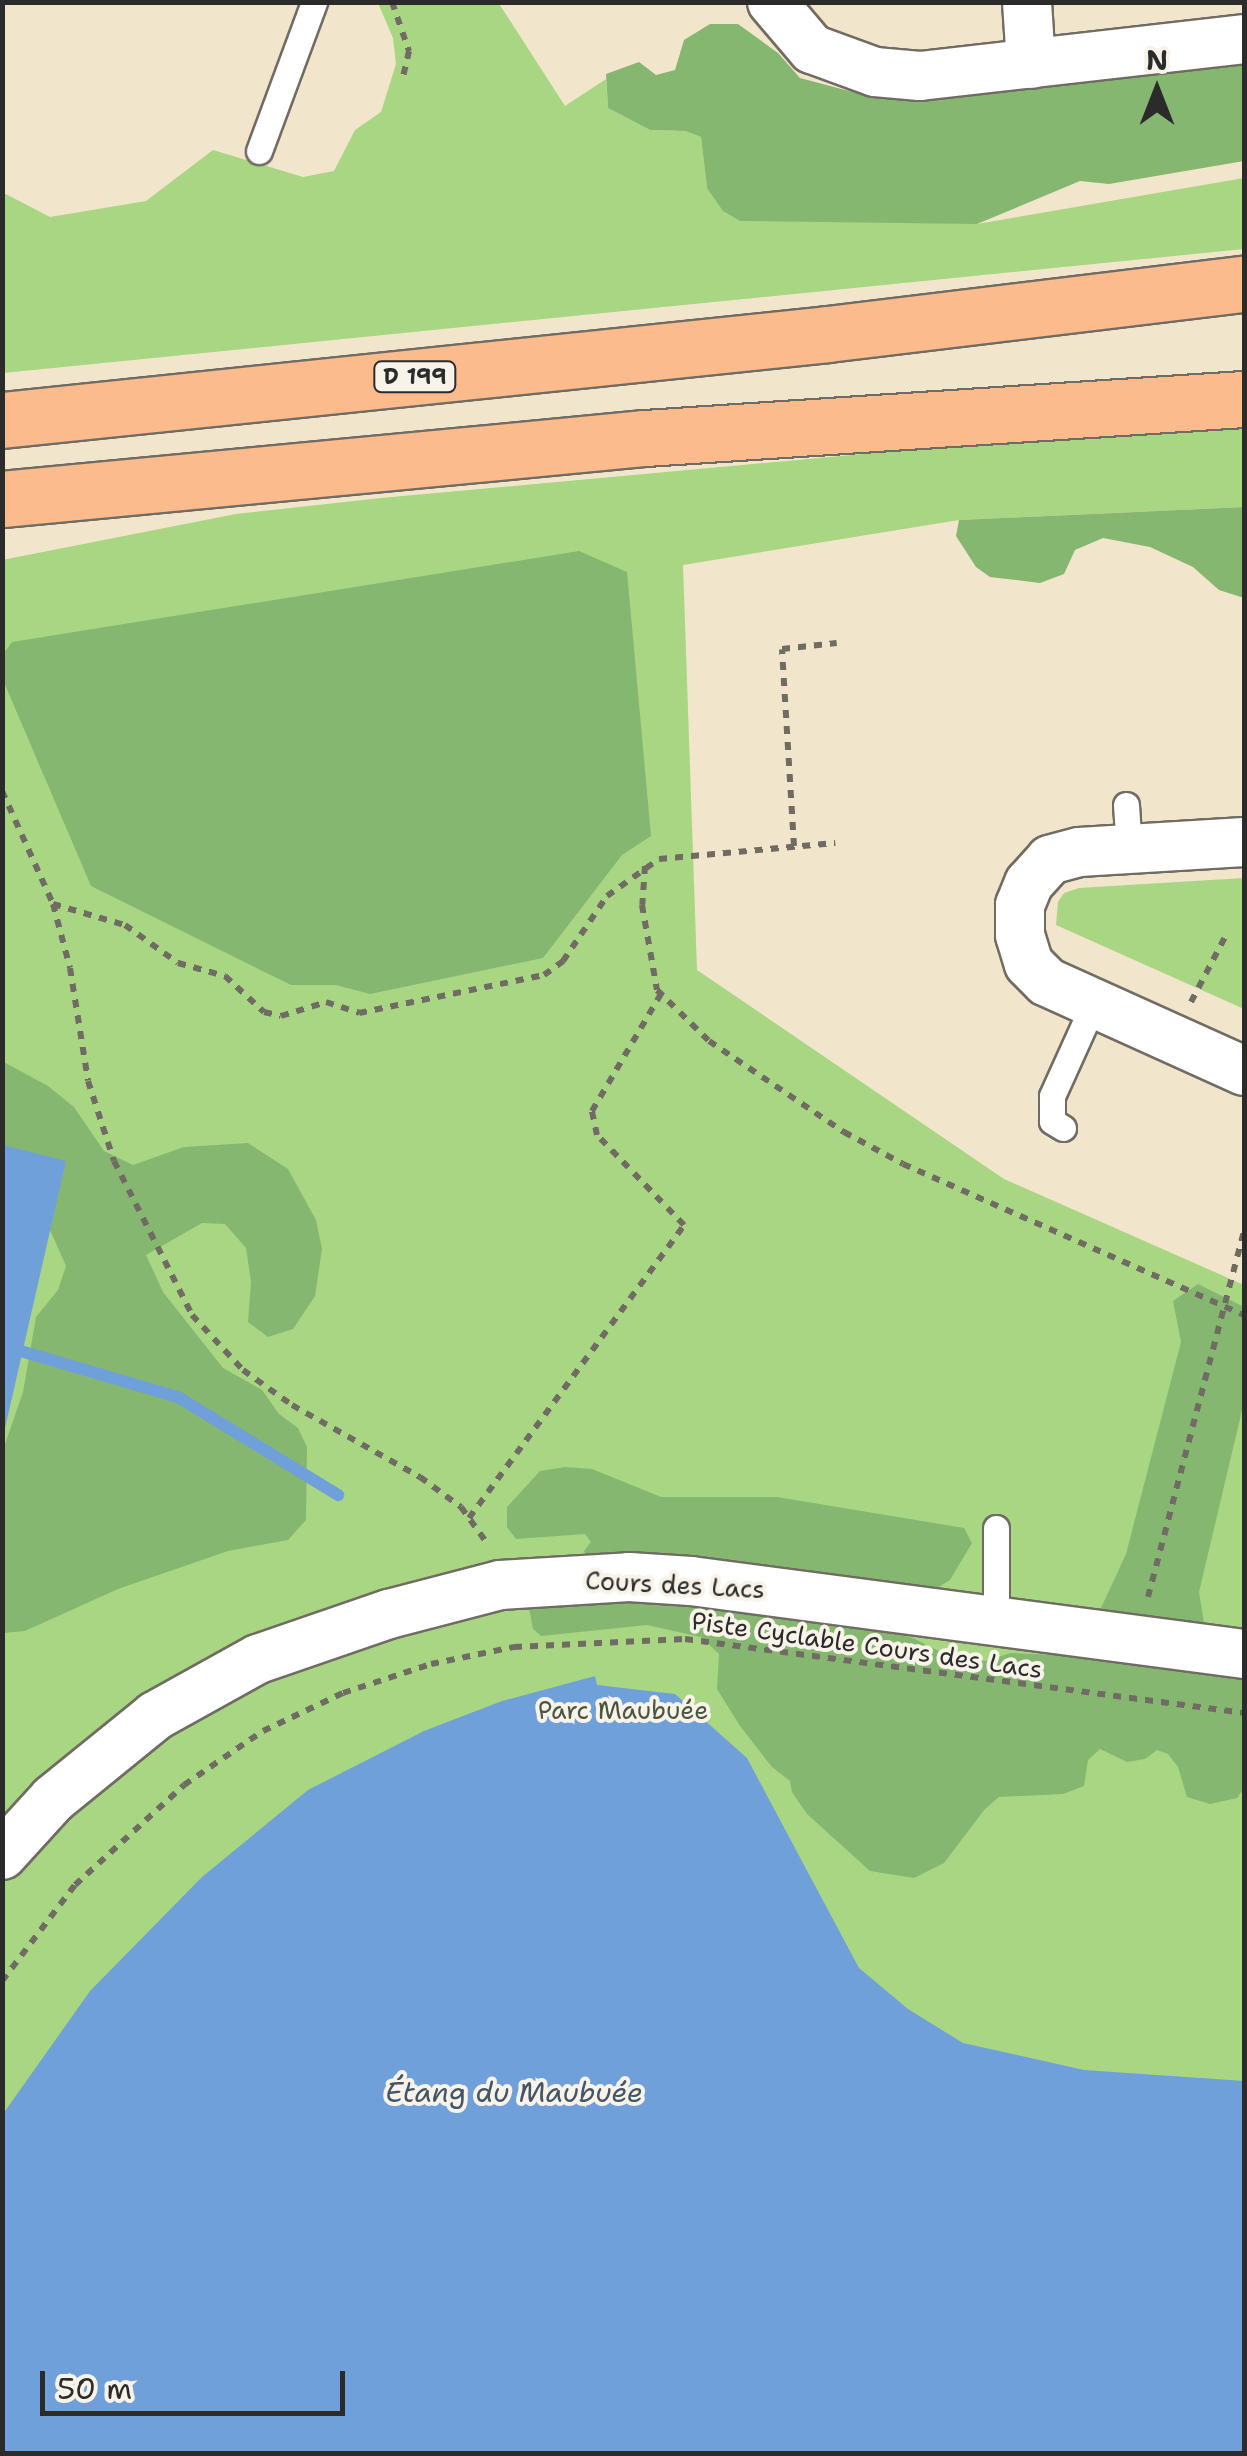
<!DOCTYPE html>
<html>
<head>
<meta charset="utf-8">
<style>
  body { margin:0 }
  #map { position:relative; width:1247px; height:2456px; overflow:hidden; background:#f1e5cc; font-family:"Shantell Sans",sans-serif }
  div>[style] { position:absolute }
  .green>* { inset:0; background:#a9d682 }
  .forest>* { inset:0; background:#86b770 }
  .water>* { inset:0; background:#70a0da }
  .stream>* { height:12px; margin:-6px; padding:0 6px; transform-origin:6px; border-radius:6px; background:#70a0da }
  .path>* { height:6px; margin-top:-3px; transform-origin:0; background:repeating-linear-gradient(90deg,#706c63 0 8px,transparent 0 16px) }
  .roads { filter:drop-shadow(2px 0 #706c63) drop-shadow(-2px 0 #706c63) drop-shadow(0 2px #706c63) drop-shadow(0 -2px #706c63) }
  .service>* { height:25px; margin:-12.5px; padding:0 12.5px; transform-origin:12.5px; border-radius:12.5px; background:#fff }
  .minor>* { height:48px; margin:-24px; padding:0 24px; transform-origin:24px; border-radius:24px; background:#fff }
  .trunk>* { height:55px; margin:-27.5px; padding:0 27.5px; transform-origin:27.5px; border-radius:27.5px; background:#fbbb8d }
  span { translate:-50% -50%; white-space:nowrap; text-align:center; line-height:1.15; -webkit-text-stroke:8px #f7f3e8; paint-order:stroke }
  .shield-label span { padding:2px 8px; background:#f7f3e8; border:2px solid; border-radius:8px; -webkit-text-stroke-width:0 }
  .shield-label { font-size:22px; color:#2b2b2b; font-weight:700 }
  .street-label { font-size:25px; color:#2b2b2b }
  .park-label { font-size:25px; color:#4a5641 }
  .water-label { font-size:28px; color:#435468; font-style:italic }
  .frame { position:absolute; inset:0; border:5px solid #2b2b2b; pointer-events:none }
  .north { position:absolute; left:1107px; top:40px; width:100px; height:100px; -webkit-text-stroke:8px #f7f3e8; paint-order:stroke; rotate:0deg; font-size:28px; font-weight:700; line-height:40px; text-align:center; color:#2b2b2b }
  .north::after { content:''; display:block; margin:auto; width:35px; height:45px; background:#2b2b2b; clip-path:polygon(50% 0,100% 100%,50% 72%,0 100%) }
  .scale { position:absolute; left:40px; top:2371px; width:305px; height:45px; box-sizing:border-box; border:5px solid #2b2b2b; border-top:0; padding-left:12px; font-size:30px; line-height:35px; white-space:nowrap; color:#2b2b2b; -webkit-text-stroke:8px #f7f3e8; paint-order:stroke }
</style>
</head>
<body>
<div id="map">
  <div class="green">
    <i style="clip-path:polygon(498px 2px,565px 106px,606px 79px,608px 108px,650px 130px,685px 131px,701px 137px,707px 188px,977px 224px,1244px 178px,1244px 249px,3px 373px,2px 192px,50px 217px,146px 201px,213px 150px,303px 177px,334px 171px,355px 130px,381px 112px,396px 64px,393px 38px,378px 3px)"></i>
    <i style="clip-path:polygon(1244px 426px,1244px 507px,959px 520px,683px 565px,697px 970px,1004px 1179px,1244px 1285px,1244px 2453px,3px 2453px,2px 560px,236px 514px,381px 498px,1004px 441px)"></i>
    <i style="clip-path:polygon(1244px 878px,1244px 1009px,1056px 925px,1058px 902px,1064px 893px,1079px 888px)"></i>
  </div>
  <div class="forest">
    <i style="clip-path:polygon(710px 24px,738px 24px,778px 53px,800px 78px,849px 91px,908px 97px,965px 96px,1244px 63px,1244px 161px,1109px 184px,1080px 181px,977px 224px,740px 221px,723px 211px,707px 188px,701px 137px,685px 131px,650px 130px,608px 108px,606px 74px,639px 62px,656px 75px,675px 70px,684px 40px)"></i>
    <i style="clip-path:polygon(1244px 507px,1244px 598px,1219px 590px,1193px 567px,1150px 547px,1103px 538px,1075px 550px,1064px 574px,1040px 583px,990px 577px,976px 567px,956px 536px,959px 520px)"></i>
    <i style="clip-path:polygon(579px 551px,627px 572px,651px 836px,622px 855px,543px 958px,370px 994px,336px 985px,291px 985px,91px 886px,3px 680px,3px 654px,12px 642px)"></i>
    <i style="clip-path:polygon(2px 1061px,48px 1086px,74px 1107px,104px 1151px,133px 1165px,184px 1147px,248px 1143px,288px 1169px,316px 1220px,322px 1249px,315px 1296px,293px 1329px,268px 1337px,248px 1322px,251px 1282px,246px 1248px,225px 1224px,202px 1223px,146px 1255px,163px 1292px,223px 1368px,262px 1390px,279px 1414px,298px 1428px,307px 1447px,306px 1520px,288px 1540px,228px 1551px,118px 1589px,25px 1631px,3px 1633px,5px 1444px,23px 1392px,36px 1317px,58px 1290px,66px 1266px,42px 1212px,3px 1163px)"></i>
    <i style="clip-path:polygon(1198px 1284px,1244px 1307px,1244px 1402px,1199px 1592px,1204px 1623px,1200px 1630px,1244px 1670px,1244px 1788px,1237px 1798px,1210px 1804px,1187px 1797px,1178px 1767px,1168px 1754px,1157px 1750px,1145px 1759px,1127px 1762px,1100px 1749px,1088px 1760px,1084px 1786px,1063px 1794px,999px 1797px,985px 1809px,944px 1863px,914px 1878px,870px 1871px,807px 1814px,792px 1792px,790px 1781px,772px 1767px,740px 1726px,717px 1689px,719px 1654px,701px 1637px,647px 1625px,541px 1636px,533px 1629px,528px 1603px,592px 1565px,584px 1551px,591px 1542px,585px 1534px,516px 1539px,507px 1527px,507px 1507px,540px 1471px,565px 1467px,592px 1469px,661px 1497px,777px 1497px,964px 1528px,972px 1543px,950px 1580px,932px 1591px,801px 1619px,874px 1627px,913px 1638px,953px 1658px,985px 1661px,1011px 1653px,1055px 1655px,1076px 1644px,1101px 1608px,1126px 1554px,1181px 1342px,1173px 1301px)"></i>
  </div>
  <div class="water">
    <i style="clip-path:polygon(3px 1145px,66px 1161px,3px 1437px,2px 1145px)"></i>
    <i style="clip-path:polygon(595px 1676px,597px 1685px,675px 1694px,747px 1758px,859px 1968px,908px 2009px,963px 2043px,1084px 2070px,1244px 2081px,1244px 2453px,3px 2453px,3px 2114px,90px 1991px,202px 1877px,308px 1790px,424px 1731px,502px 1701px)"></i>
  </div>
  <div class="stream">
    <i style="left:24px;top:1352px;width:160px;rotate:16.3deg"></i>
    <i style="left:178px;top:1397px;width:188px;rotate:31.5deg"></i>
  </div>
  <div class="path">
    <i style="left:392px;top:2px;width:52px;rotate:70.9deg"></i>
    <i style="left:409px;top:51px;width:28px;rotate:103deg"></i>
    <i style="left:2px;top:791px;width:124px;rotate:65.7deg"></i>
    <i style="left:53px;top:904px;width:66px;rotate:75.1deg"></i>
    <i style="left:70px;top:968px;width:114px;rotate:80.9deg"></i>
    <i style="left:88px;top:1081px;width:84px;rotate:72deg"></i>
    <i style="left:114px;top:1161px;width:173px;rotate:63.1deg"></i>
    <i style="left:192px;top:1315px;width:75px;rotate:47.2deg"></i>
    <i style="left:243px;top:1370px;width:60px;rotate:35.5deg"></i>
    <i style="left:292px;top:1405px;width:147px;rotate:29.4deg"></i>
    <i style="left:420px;top:1477px;width:51px;rotate:36.2deg"></i>
    <i style="left:461px;top:1507px;width:44px;rotate:54.2deg"></i>
    <i style="left:794px;top:846px;width:197px;rotate:-93.5deg"></i>
    <i style="left:782px;top:649px;width:55px;rotate:-6.2deg"></i>
    <i style="left:645px;top:866px;width:39px;rotate:94deg"></i>
    <i style="left:642px;top:905px;width:86px;rotate:80deg"></i>
    <i style="left:657px;top:990px;width:73px;rotate:44.4deg"></i>
    <i style="left:709px;top:1041px;width:163px;rotate:34deg"></i>
    <i style="left:844px;top:1132px;width:67px;rotate:28.5deg"></i>
    <i style="left:903px;top:1164px;width:373px;rotate:23.9deg"></i>
    <i style="left:53px;top:904px;width:75px;rotate:16.3deg"></i>
    <i style="left:125px;top:925px;width:65px;rotate:35.6deg"></i>
    <i style="left:178px;top:963px;width:49px;rotate:15.5deg"></i>
    <i style="left:225px;top:976px;width:53px;rotate:42.7deg"></i>
    <i style="left:264px;top:1012px;width:17px;rotate:13deg"></i>
    <i style="left:281px;top:1016px;width:47px;rotate:-17.3deg"></i>
    <i style="left:326px;top:1002px;width:35px;rotate:18deg"></i>
    <i style="left:359px;top:1013px;width:189px;rotate:-11.6deg"></i>
    <i style="left:544px;top:975px;width:24px;rotate:-36deg"></i>
    <i style="left:563px;top:961px;width:78px;rotate:-55.9deg"></i>
    <i style="left:607px;top:896px;width:64px;rotate:-35.4deg"></i>
    <i style="left:659px;top:859px;width:177px;rotate:-5.2deg"></i>
    <i style="left:1191px;top:1002px;width:73px;rotate:-62.4deg"></i>
    <i style="left:469px;top:1518px;width:363px;rotate:-53.7deg"></i>
    <i style="left:684px;top:1225px;width:125px;rotate:-134deg"></i>
    <i style="left:597px;top:1135px;width:25px;rotate:-102deg"></i>
    <i style="left:592px;top:1111px;width:136px;rotate:-59.5deg"></i>
    <i style="left:1148px;top:1597px;width:378px;rotate:-75.3deg"></i>
    <i style="left:2px;top:1981px;width:121px;rotate:-52.8deg"></i>
    <i style="left:75px;top:1885px;width:148px;rotate:-42.5deg"></i>
    <i style="left:184px;top:1785px;width:96px;rotate:-34.4deg"></i>
    <i style="left:263px;top:1731px;width:89px;rotate:-25.4deg"></i>
    <i style="left:343px;top:1693px;width:93px;rotate:-18.2deg"></i>
    <i style="left:431px;top:1664px;width:85px;rotate:-11.6deg"></i>
    <i style="left:514px;top:1647px;width:171px;rotate:-2.7deg"></i>
    <i style="left:685px;top:1639px;width:564px;rotate:7.54deg"></i>
  </div>
  <div class="roads">
    <div class="service">
      <i style="left:259px;top:151px;width:159px;rotate:-69.7deg"></i>
      <i style="left:1126px;top:805px;width:44px;rotate:86.1deg"></i>
      <i style="left:1063px;top:1128px;width:13px;rotate:-148deg"></i>
      <i style="left:1052px;top:1121px;width:25px;rotate:-90deg"></i>
      <i style="left:1052px;top:1096px;width:102px;rotate:-65.7deg"></i>
      <i style="left:996px;top:1528px;width:93px;rotate:90deg"></i>
    </div>
    <div class="minor">
      <i style="left:772px;top:2px;width:62px;rotate:49.6deg"></i>
      <i style="left:812px;top:49px;width:67px;rotate:20.1deg"></i>
      <i style="left:875px;top:72px;width:45px;rotate:5.1deg"></i>
      <i style="left:920px;top:76px;width:326px;rotate:-6.5deg"></i>
      <i style="left:1027px;top:2px;width:62px;rotate:86.3deg"></i>
      <i style="left:1244px;top:842px;width:165px;rotate:176.5deg"></i>
      <i style="left:1079px;top:852px;width:30px;rotate:165deg"></i>
      <i style="left:1050px;top:860px;width:31px;rotate:132deg"></i>
      <i style="left:1029px;top:883px;width:24px;rotate:112deg"></i>
      <i style="left:1020px;top:905px;width:30px;rotate:90deg"></i>
      <i style="left:1020px;top:935px;width:30px;rotate:73deg"></i>
      <i style="left:1029px;top:964px;width:25px;rotate:45deg"></i>
      <i style="left:1047px;top:982px;width:216px;rotate:24.3deg"></i>
      <i style="left:2px;top:1855px;width:76px;rotate:-47.7deg"></i>
      <i style="left:53px;top:1799px;width:132px;rotate:-39.1deg"></i>
      <i style="left:155px;top:1716px;width:118px;rotate:-29deg"></i>
      <i style="left:258px;top:1659px;width:139px;rotate:-19deg"></i>
      <i style="left:389px;top:1614px;width:115px;rotate:-14.6deg"></i>
      <i style="left:500px;top:1585px;width:129px;rotate:-3.5deg"></i>
      <i style="left:629px;top:1577px;width:62px;rotate:3.7deg"></i>
      <i style="left:691px;top:1581px;width:558px;rotate:7.52deg"></i>
    </div>
    <div class="trunk">
      <i style="left:2px;top:420px;width:830px;rotate:-5.94deg"></i>
      <i style="left:828px;top:334px;width:419px;rotate:-6.9deg"></i>
      <i style="left:2px;top:499px;width:646px;rotate:-5.42deg"></i>
      <i style="left:645px;top:438px;width:600px;rotate:-3.73deg"></i>
    </div>
  </div>
  <div class="shield-label">
    <span style="left:415px;top:377px">D 199</span>
  </div>
  <div class="street-label">
    <span style="left:675px;top:1585px;rotate:3deg">Cours des Lacs</span>
    <span style="left:867px;top:1645px;rotate:8deg">Piste Cyclable Cours des Lacs</span>
  </div>
  <div class="park-label">
    <span style="left:623px;top:1710px">Parc Maubuée</span>
  </div>
  <div class="water-label">
    <span style="left:514px;top:2092px">Étang du Maubuée</span>
  </div>
  <div class="frame"></div>
  <div class="north">N</div>
  <div class="scale">50 m</div>
</div>
</body>
</html>
